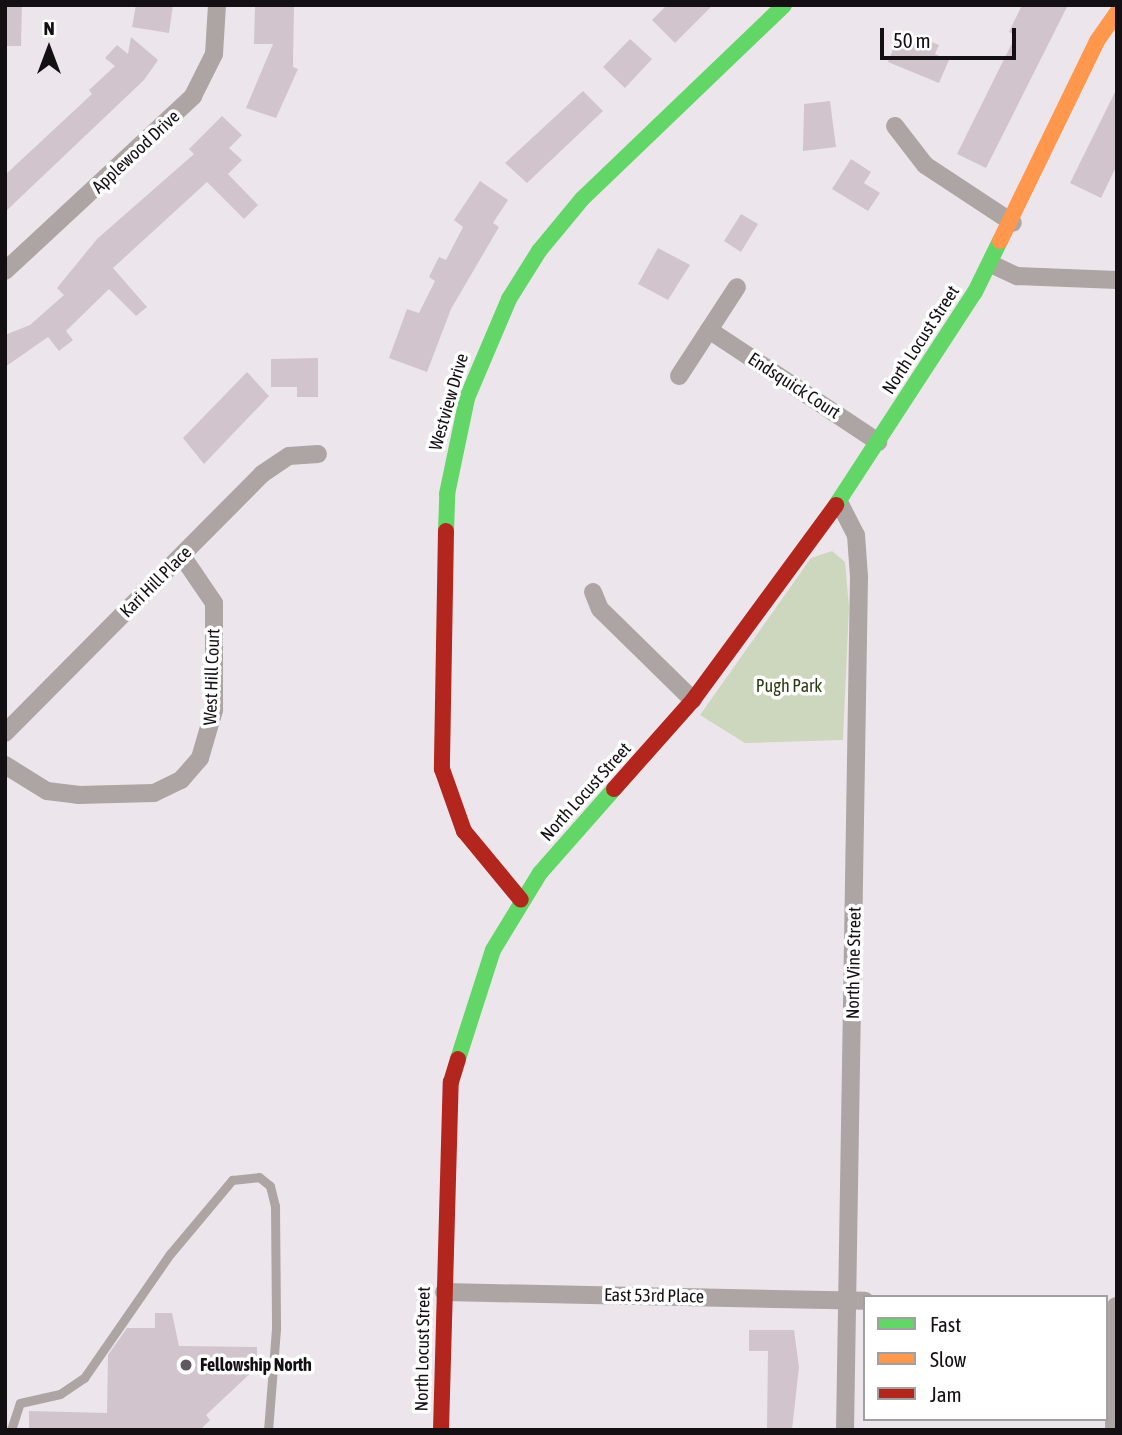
<!DOCTYPE html>
<html>
<head>
<meta charset="utf-8">
<style>
  body { margin:0 }
  #map { position:relative; width:1122px; height:1435px; overflow:hidden; background:#ece6ec; font-family:"Asap Condensed",sans-serif }
  div>[style] { position:absolute }
  .green>* { inset:0; background:#cdd7bd }
  .building>* { inset:0; background:#d1c4cd }
  .lane>* { height:9px; margin:-4.5px; padding:0 4.5px; transform-origin:4.5px; border-radius:4.5px; background:#aca5a3 }
  .street>* { height:18px; margin:-9px; padding:0 9px; transform-origin:9px; border-radius:9px; background:#aca5a3 }
  .fast>* { height:16px; margin:-8px; padding:0 8px; transform-origin:8px; border-radius:8px; background:#63d668 }
  .slow>* { height:16px; margin:-8px; padding:0 8px; transform-origin:8px; border-radius:8px; background:#ff974d }
  .jam>* { height:16px; margin:-8px; padding:0 8px; transform-origin:8px; border-radius:8px; background:#b3261e }
  .dots>* { width:19px; height:19px; translate:-50% -50%; box-sizing:border-box; border:4px solid #fff; border-radius:50% }
  span { translate:-50% -50%; white-space:nowrap; text-align:center; line-height:1.15; -webkit-text-stroke:7px #fff; paint-order:stroke }
  .street-label { font-size:18px; color:#130f13 }
  .park-label { font-size:18px; color:#2d3d13 }
  .poi-label { font-size:18px; color:#130f13; font-weight:700 }
  .left { translate:0 -50%; text-align:left }
  .frame { position:absolute; inset:0; border:7px solid #130f13; pointer-events:none }
  .legend { position:absolute; left:863px; top:1295px; width:245px; height:126px; box-sizing:border-box; background:#fff; border:2px solid #a19fa1; margin:0; padding:9px 12px; list-style:none; font-size:21px; color:#130f13 }
  .legend li { display:flex; align-items:center; gap:14px; height:35px }
  .legend b { width:35px; border:2px solid #a19fa1 }
  .north { position:absolute; left:14px; top:14px; width:70px; height:70px; -webkit-text-stroke:5px #fff; paint-order:stroke; rotate:0deg; font-size:19px; font-weight:700; line-height:28px; text-align:center; color:#130f13 }
  .north::after { content:''; display:block; margin:auto; width:24px; height:32px; background:#130f13; clip-path:polygon(50% 0,100% 100%,50% 72%,0 100%) }
  .scale { position:absolute; left:880px; top:28px; width:136px; height:32px; box-sizing:border-box; border:4px solid #130f13; border-top:0; padding-left:9px; font-size:21px; line-height:24px; white-space:nowrap; color:#130f13; -webkit-text-stroke:5px #fff; paint-order:stroke }
</style>
</head>
<body>
<div id="map">
  <div class="green">
    <i style="clip-path:polygon(832px 551px,845px 562px,849px 607px,843px 740px,745px 743px,700px 715px,811px 558px)"></i>
  </div>
  <div class="building">
    <i style="clip-path:polygon(5px 5px,22px 5px,21px 46px,5px 46px)"></i>
    <i style="clip-path:polygon(136px 5px,173px 5px,169px 33px,132px 27px)"></i>
    <i style="clip-path:polygon(255px 5px,294px 5px,293px 67px,298px 69px,276px 118px,246px 108px,273px 44px,254px 44px)"></i>
    <i style="clip-path:polygon(667px 5px,713px 5px,675px 43px,652px 20px)"></i>
    <i style="clip-path:polygon(1022px 5px,1068px 5px,986px 168px,957px 154px,1016px 35px,1009px 32px)"></i>
    <i style="clip-path:polygon(131px 37px,158px 60px,144px 80px,5px 212px,5px 175px,92px 94px,89px 90px,115px 66px,105px 58px,117px 45px,128px 54px)"></i>
    <i style="clip-path:polygon(898px 37px,921px 46px,924px 39px,939px 45px,935px 54px,949px 60px,939px 83px,888px 62px)"></i>
    <i style="clip-path:polygon(630px 39px,652px 59px,625px 88px,603px 67px)"></i>
    <i style="clip-path:polygon(1117px 88px,1117px 165px,1101px 198px,1070px 183px)"></i>
    <i style="clip-path:polygon(583px 91px,603px 111px,527px 183px,505px 163px)"></i>
    <i style="clip-path:polygon(830px 101px,836px 147px,803px 151px,804px 104px)"></i>
    <i style="clip-path:polygon(222px 116px,242px 135px,229px 148px,242px 160px,228px 174px,258px 205px,244px 219px,207px 182px,113px 268px,147px 307px,136px 316px,109px 289px,66px 331px,73px 340px,59px 351px,48px 337px,5px 367px,5px 335px,30px 325px,64px 295px,57px 288px,97px 239px,194px 154px,189px 149px)"></i>
    <i style="clip-path:polygon(851px 159px,871px 172px,864px 183px,880px 193px,868px 211px,832px 189px)"></i>
    <i style="clip-path:polygon(480px 181px,508px 200px,493px 223px,499px 227px,451px 309px,427px 372px,389px 358px,407px 309px,419px 313px,435px 281px,429px 277px,439px 257px,446px 260px,463px 227px,454px 220px)"></i>
    <i style="clip-path:polygon(741px 214px,758px 224px,741px 252px,724px 241px)"></i>
    <i style="clip-path:polygon(658px 248px,690px 265px,668px 300px,638px 284px)"></i>
    <i style="clip-path:polygon(318px 358px,318px 397px,297px 397px,297px 387px,271px 387px,271px 359px)"></i>
    <i style="clip-path:polygon(247px 372px,269px 396px,204px 464px,183px 438px)"></i>
    <i style="clip-path:polygon(155px 1313px,172px 1313px,179px 1346px,257px 1347px,257px 1367px,206px 1415px,210px 1420px,200px 1430px,29px 1430px,29px 1411px,107px 1413px,108px 1355px,127px 1328px,155px 1328px)"></i>
    <i style="clip-path:polygon(749px 1330px,794px 1330px,799px 1367px,792px 1430px,767px 1430px,768px 1351px,749px 1351px)"></i>
  </div>
  <div class="lane">
    <i style="left:11px;top:1430px;width:28px;rotate:-72deg"></i>
    <i style="left:20px;top:1403px;width:41px;rotate:-12.7deg"></i>
    <i style="left:60px;top:1394px;width:29px;rotate:-34deg"></i>
    <i style="left:84px;top:1378px;width:151px;rotate:-55.3deg"></i>
    <i style="left:170px;top:1254px;width:97px;rotate:-50deg"></i>
    <i style="left:232px;top:1180px;width:27px;rotate:-6deg"></i>
    <i style="left:259px;top:1177px;width:14px;rotate:39deg"></i>
    <i style="left:270px;top:1186px;width:21px;rotate:76deg"></i>
    <i style="left:275px;top:1206px;width:123px;rotate:89.5deg"></i>
    <i style="left:276px;top:1329px;width:101px;rotate:94.5deg"></i>
  </div>
  <div class="street">
    <i style="left:895px;top:126px;width:49px;rotate:52.4deg"></i>
    <i style="left:925px;top:165px;width:105px;rotate:33.4deg"></i>
    <i style="left:991px;top:264px;width:29px;rotate:25deg"></i>
    <i style="left:1017px;top:276px;width:100px;rotate:2.3deg"></i>
    <i style="left:5px;top:271px;width:257px;rotate:-42.9deg"></i>
    <i style="left:193px;top:96px;width:47px;rotate:-63.4deg"></i>
    <i style="left:214px;top:54px;width:49px;rotate:-86.5deg"></i>
    <i style="left:709px;top:330px;width:203px;rotate:33.5deg"></i>
    <i style="left:679px;top:376px;width:106px;rotate:-56.9deg"></i>
    <i style="left:839px;top:502px;width:37px;rotate:63deg"></i>
    <i style="left:856px;top:535px;width:42px;rotate:85.9deg"></i>
    <i style="left:859px;top:577px;width:853px;rotate:90.94deg"></i>
    <i style="left:593px;top:592px;width:18px;rotate:68deg"></i>
    <i style="left:600px;top:609px;width:130px;rotate:44.4deg"></i>
    <i style="left:5px;top:733px;width:365px;rotate:-45.2deg"></i>
    <i style="left:262px;top:474px;width:32px;rotate:-34deg"></i>
    <i style="left:289px;top:456px;width:29px;rotate:-4deg"></i>
    <i style="left:5px;top:765px;width:49px;rotate:31.8deg"></i>
    <i style="left:47px;top:791px;width:31px;rotate:7deg"></i>
    <i style="left:78px;top:795px;width:76px;rotate:-1.5deg"></i>
    <i style="left:154px;top:793px;width:30px;rotate:-26deg"></i>
    <i style="left:181px;top:780px;width:29px;rotate:-49deg"></i>
    <i style="left:200px;top:758px;width:50px;rotate:-73.7deg"></i>
    <i style="left:214px;top:710px;width:107px;rotate:-90deg"></i>
    <i style="left:214px;top:603px;width:57px;rotate:-124.2deg"></i>
    <i style="left:444px;top:1292px;width:421px;rotate:1.2deg"></i>
    <i style="left:1114px;top:1430px;width:124px;rotate:-89.1deg"></i>
  </div>
  <div class="fast">
    <i style="left:836px;top:505px;width:254px;rotate:-56.9deg"></i>
    <i style="left:975px;top:292px;width:57px;rotate:-63.9deg"></i>
    <i style="left:446px;top:531px;width:37px;rotate:-88deg"></i>
    <i style="left:447px;top:494px;width:98px;rotate:-78.2deg"></i>
    <i style="left:467px;top:398px;width:108px;rotate:-67deg"></i>
    <i style="left:509px;top:299px;width:57px;rotate:-58deg"></i>
    <i style="left:539px;top:251px;width:67px;rotate:-50.4deg"></i>
    <i style="left:582px;top:199px;width:280px;rotate:-43.8deg"></i>
    <i style="left:458px;top:1059px;width:114px;rotate:-72.2deg"></i>
    <i style="left:493px;top:950px;width:90px;rotate:-58.6deg"></i>
    <i style="left:540px;top:873px;width:112px;rotate:-48.6deg"></i>
  </div>
  <div class="slow">
    <i style="left:1000px;top:241px;width:222px;rotate:-64.1deg"></i>
    <i style="left:1097px;top:41px;width:35px;rotate:-55deg"></i>
  </div>
  <div class="jam">
    <i style="left:446px;top:531px;width:238px;rotate:91deg"></i>
    <i style="left:442px;top:769px;width:66px;rotate:70.5deg"></i>
    <i style="left:464px;top:831px;width:89px;rotate:50.4deg"></i>
    <i style="left:614px;top:789px;width:119px;rotate:-48.4deg"></i>
    <i style="left:693px;top:700px;width:242px;rotate:-53.7deg"></i>
    <i style="left:441px;top:1430px;width:348px;rotate:-88.4deg"></i>
    <i style="left:451px;top:1082px;width:24px;rotate:-73deg"></i>
  </div>
  <div class="dots">
    <i style="left:186px;top:1365px;background:#5f5a5f"></i>
  </div>
  <div class="street-label">
    <span style="left:136px;top:152px;rotate:-43deg">Applewood Drive</span>
    <span style="left:921px;top:340px;rotate:-57deg">North Locust Street</span>
    <span style="left:794px;top:386px;rotate:33deg">Endsquick Court</span>
    <span style="left:449px;top:402px;rotate:-74deg">Westview Drive</span>
    <span style="left:156px;top:582px;rotate:-45deg">Kari Hill Place</span>
    <span style="left:212px;top:677px;rotate:-88deg">West Hill Court</span>
    <span style="left:586px;top:792px;rotate:-48deg">North Locust Street</span>
    <span style="left:854px;top:963px;rotate:-89deg">North Vine Street</span>
    <span style="left:654px;top:1296px;rotate:1deg">East 53rd Place</span>
    <span style="left:423px;top:1349px;rotate:-89deg">North Locust Street</span>
  </div>
  <div class="park-label">
    <span style="left:789px;top:686px">Pugh Park</span>
  </div>
  <div class="poi-label">
    <span class="left" style="left:200px;top:1365px">Fellowship North</span>
  </div>
  <div class="frame"></div>
  <ul class="legend">
  <li><b style="height:9px;background:#63d668"></b>Fast</li>
  <li><b style="height:9px;background:#ff974d"></b>Slow</li>
  <li><b style="height:9px;background:#b3261e"></b>Jam</li>
  </ul>
  <div class="north">N</div>
  <div class="scale">50 m</div>
</div>
</body>
</html>
